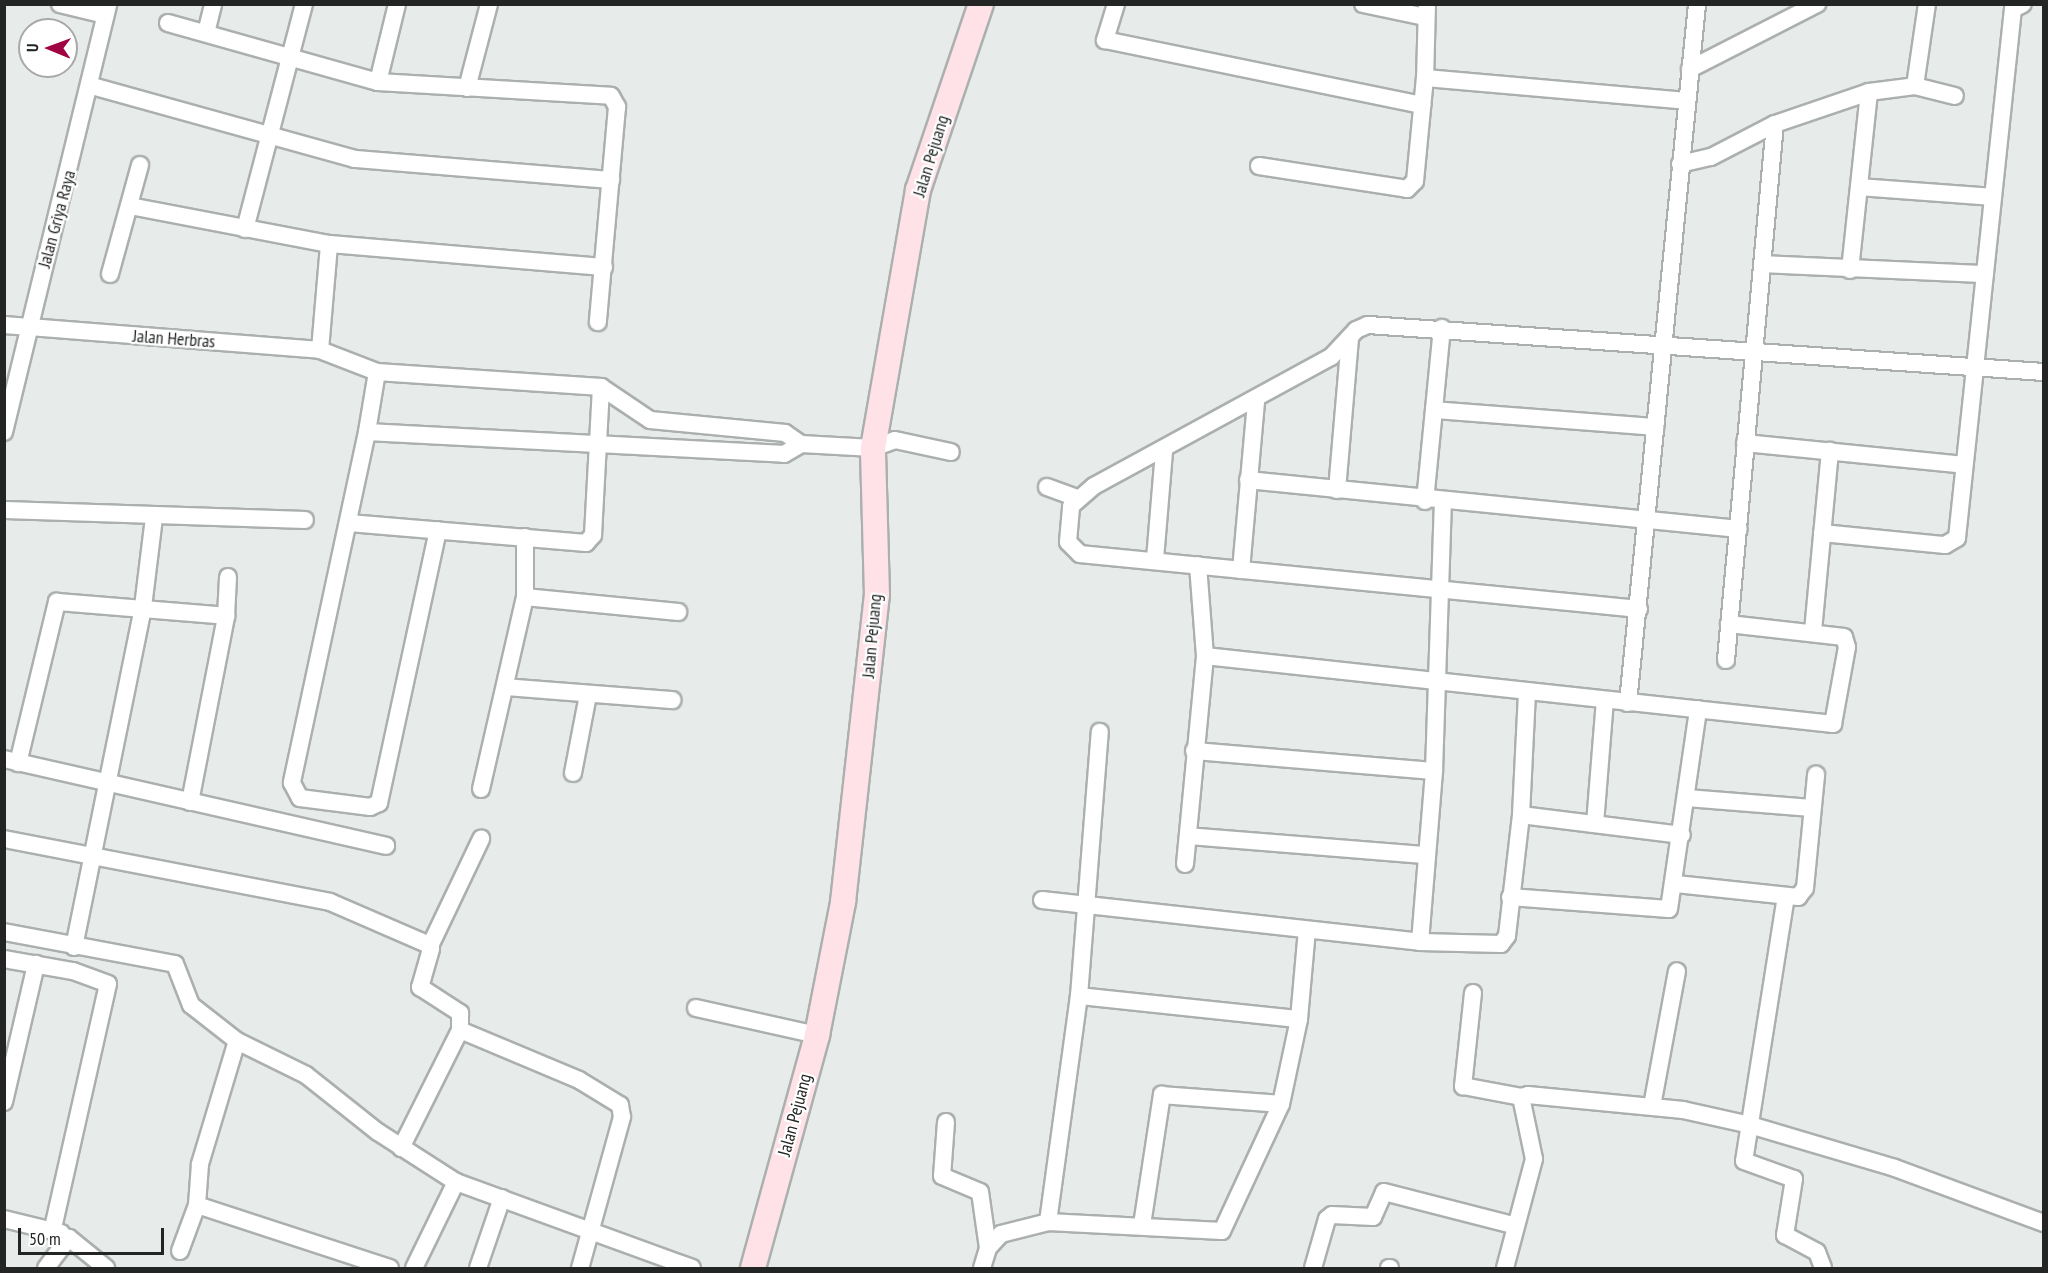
<!DOCTYPE html>
<html>
<head>
<meta charset="utf-8">
<style>
  body { margin:0 }
  #map { position:relative; width:2048px; height:1273px; overflow:hidden; background:#e7ebea; font-family:"PT Sans Narrow",sans-serif }
  div>[style] { position:absolute }
  .roads { filter:drop-shadow(2px 0 #abb0af) drop-shadow(-2px 0 #abb0af) drop-shadow(0 2px #abb0af) drop-shadow(0 -2px #abb0af) }
  .street>* { height:16px; margin:-8px; padding:0 8px; transform-origin:8px; border-radius:8px; background:#fff }
  .secondary>* { height:24px; margin:-12px; padding:0 12px; transform-origin:12px; border-radius:12px; background:#fee2e7 }
  span { translate:-50% -50%; white-space:nowrap; text-align:center; line-height:1.15; -webkit-text-stroke:4.5px #fff; paint-order:stroke }
  .street-label { font-size:18px; color:#232525 }
  .frame { position:absolute; inset:0; border:6px solid #232525; pointer-events:none }
  .north { position:absolute; left:18px; top:18px; width:60px; height:60px; box-sizing:border-box; background:#fff; border:2px solid #a7a8a8; border-radius:50%; rotate:271deg; font-size:16px; font-weight:700; line-height:24px; text-align:center; color:#232525 }
  .north::after { content:''; display:block; margin:auto; width:21px; height:27px; background:#a00443; clip-path:polygon(50% 0,100% 100%,50% 72%,0 100%) }
  .scale { position:absolute; left:18px; top:1228px; width:146px; height:27px; box-sizing:border-box; border:3px solid #232525; border-top:0; padding-left:8px; font-size:18px; line-height:21px; white-space:nowrap; color:#232525; -webkit-text-stroke:4px #fff; paint-order:stroke }
</style>
</head>
<body>
<div id="map">
  <div class="roads">
    <div class="street">
      <i style="left:60px;top:4px;width:46px;rotate:13.7deg"></i>
      <i style="left:1116px;top:4px;width:38px;rotate:107deg"></i>
      <i style="left:1105px;top:40px;width:324px;rotate:11.6deg"></i>
      <i style="left:1363px;top:4px;width:63px;rotate:11.8deg"></i>
      <i style="left:1427px;top:4px;width:74px;rotate:91.5deg"></i>
      <i style="left:1425px;top:78px;width:263px;rotate:5deg"></i>
      <i style="left:168px;top:23px;width:218px;rotate:15.7deg"></i>
      <i style="left:378px;top:82px;width:233px;rotate:3.4deg"></i>
      <i style="left:611px;top:96px;width:13px;rotate:61deg"></i>
      <i style="left:617px;top:107px;width:216px;rotate:95.1deg"></i>
      <i style="left:206px;top:33px;width:30px;rotate:-76deg"></i>
      <i style="left:1690px;top:69px;width:143px;rotate:-27.1deg"></i>
      <i style="left:378px;top:82px;width:80px;rotate:-76.3deg"></i>
      <i style="left:92px;top:86px;width:273px;rotate:15.5deg"></i>
      <i style="left:355px;top:159px;width:257px;rotate:4.7deg"></i>
      <i style="left:1915px;top:86px;width:83px;rotate:-81.7deg"></i>
      <i style="left:467px;top:88px;width:87px;rotate:-75.3deg"></i>
      <i style="left:1680px;top:164px;width:32px;rotate:-13deg"></i>
      <i style="left:1711px;top:157px;width:72px;rotate:-27.3deg"></i>
      <i style="left:1775px;top:124px;width:99px;rotate:-18.8deg"></i>
      <i style="left:1869px;top:92px;width:46px;rotate:-7.4deg"></i>
      <i style="left:1915px;top:86px;width:41px;rotate:14deg"></i>
      <i style="left:1259px;top:166px;width:150px;rotate:8.8deg"></i>
      <i style="left:1407px;top:189px;width:11px;rotate:-45deg"></i>
      <i style="left:1415px;top:181px;width:103px;rotate:-84.5deg"></i>
      <i style="left:1860px;top:187px;width:133px;rotate:4.3deg"></i>
      <i style="left:130px;top:206px;width:203px;rotate:10.8deg"></i>
      <i style="left:329px;top:244px;width:276px;rotate:4.8deg"></i>
      <i style="left:245px;top:229px;width:233px;rotate:-75.3deg"></i>
      <i style="left:1763px;top:264px;width:222px;rotate:2.6deg"></i>
      <i style="left:1850px;top:270px;width:179px;rotate:-83.9deg"></i>
      <i style="left:110px;top:274px;width:113px;rotate:-74.6deg"></i>
      <i style="left:4px;top:325px;width:317px;rotate:4.5deg"></i>
      <i style="left:320px;top:350px;width:61px;rotate:21.1deg"></i>
      <i style="left:377px;top:372px;width:61px;rotate:99.5deg"></i>
      <i style="left:367px;top:432px;width:418px;rotate:3deg"></i>
      <i style="left:784px;top:454px;width:20px;rotate:-30deg"></i>
      <i style="left:320px;top:350px;width:106px;rotate:-85.1deg"></i>
      <i style="left:377px;top:372px;width:225px;rotate:3.8deg"></i>
      <i style="left:601px;top:387px;width:59px;rotate:34deg"></i>
      <i style="left:650px;top:420px;width:136px;rotate:5.5deg"></i>
      <i style="left:785px;top:433px;width:19px;rotate:35deg"></i>
      <i style="left:801px;top:444px;width:72px;rotate:3.2deg"></i>
      <i style="left:873px;top:448px;width:23px;rotate:-20deg"></i>
      <i style="left:895px;top:440px;width:57px;rotate:12.1deg"></i>
      <i style="left:1434px;top:410px;width:222px;rotate:4.4deg"></i>
      <i style="left:4px;top:432px;width:440px;rotate:-76.3deg"></i>
      <i style="left:367px;top:432px;width:359px;rotate:102.1deg"></i>
      <i style="left:292px;top:783px;width:17px;rotate:62deg"></i>
      <i style="left:300px;top:798px;width:71px;rotate:7.3deg"></i>
      <i style="left:370px;top:807px;width:10px;rotate:-24deg"></i>
      <i style="left:379px;top:803px;width:279px;rotate:-77.8deg"></i>
      <i style="left:1745px;top:443px;width:220px;rotate:5.7deg"></i>
      <i style="left:1248px;top:480px;width:493px;rotate:5.7deg"></i>
      <i style="left:1047px;top:487px;width:32px;rotate:20deg"></i>
      <i style="left:1337px;top:490px;width:153px;rotate:-85.1deg"></i>
      <i style="left:1425px;top:501px;width:174px;rotate:-84.4deg"></i>
      <i style="left:4px;top:510px;width:301px;rotate:1.9deg"></i>
      <i style="left:349px;top:523px;width:238px;rotate:4.8deg"></i>
      <i style="left:586px;top:543px;width:11px;rotate:-49deg"></i>
      <i style="left:593px;top:535px;width:148px;rotate:-86.9deg"></i>
      <i style="left:1822px;top:533px;width:124px;rotate:5.6deg"></i>
      <i style="left:1945px;top:545px;width:14px;rotate:-30deg"></i>
      <i style="left:1957px;top:538px;width:532px;rotate:-83.96deg"></i>
      <i style="left:2013px;top:9px;width:11px;rotate:-27deg"></i>
      <i style="left:1155px;top:559px;width:107px;rotate:-85.2deg"></i>
      <i style="left:1241px;top:570px;width:169px;rotate:-84.9deg"></i>
      <i style="left:525px;top:597px;width:154px;rotate:5.6deg"></i>
      <i style="left:1639px;top:609px;width:562px;rotate:-174.38deg"></i>
      <i style="left:1080px;top:554px;width:17px;rotate:-135deg"></i>
      <i style="left:1068px;top:542px;width:36px;rotate:-85deg"></i>
      <i style="left:1071px;top:506px;width:30px;rotate:-41deg"></i>
      <i style="left:1094px;top:486px;width:270px;rotate:-28.6deg"></i>
      <i style="left:1331px;top:357px;width:37px;rotate:-47deg"></i>
      <i style="left:1356px;top:330px;width:13px;rotate:-23deg"></i>
      <i style="left:1368px;top:325px;width:678px;rotate:3.98deg"></i>
      <i style="left:1813px;top:631px;width:181px;rotate:-84.6deg"></i>
      <i style="left:1205px;top:656px;width:632px;rotate:6.18deg"></i>
      <i style="left:1833px;top:724px;width:78px;rotate:-79.7deg"></i>
      <i style="left:1847px;top:647px;width:10px;rotate:-107deg"></i>
      <i style="left:1844px;top:637px;width:116px;rotate:-173.6deg"></i>
      <i style="left:1726px;top:660px;width:538px;rotate:-84.78deg"></i>
      <i style="left:505px;top:687px;width:168px;rotate:4.5deg"></i>
      <i style="left:1628px;top:703px;width:702px;rotate:-84.36deg"></i>
      <i style="left:1194px;top:751px;width:241px;rotate:4.8deg"></i>
      <i style="left:4px;top:759px;width:392px;rotate:12.8deg"></i>
      <i style="left:18px;top:763px;width:166px;rotate:-76.4deg"></i>
      <i style="left:57px;top:602px;width:170px;rotate:4.7deg"></i>
      <i style="left:573px;top:773px;width:79px;rotate:-79.1deg"></i>
      <i style="left:481px;top:789px;width:197px;rotate:-77.1deg"></i>
      <i style="left:525px;top:597px;width:60px;rotate:-90deg"></i>
      <i style="left:1687px;top:798px;width:125px;rotate:4.6deg"></i>
      <i style="left:190px;top:802px;width:189px;rotate:-79deg"></i>
      <i style="left:226px;top:616px;width:39px;rotate:-87deg"></i>
      <i style="left:1521px;top:815px;width:162px;rotate:7.1deg"></i>
      <i style="left:1595px;top:824px;width:123px;rotate:-85.4deg"></i>
      <i style="left:1188px;top:836px;width:238px;rotate:4.6deg"></i>
      <i style="left:4px;top:839px;width:332px;rotate:10.9deg"></i>
      <i style="left:330px;top:902px;width:106px;rotate:23.4deg"></i>
      <i style="left:427px;top:944px;width:6px;rotate:51deg"></i>
      <i style="left:431px;top:949px;width:40px;rotate:106deg"></i>
      <i style="left:420px;top:987px;width:48px;rotate:33deg"></i>
      <i style="left:460px;top:1013px;width:17px;rotate:90deg"></i>
      <i style="left:460px;top:1030px;width:129px;rotate:22.8deg"></i>
      <i style="left:579px;top:1080px;width:48px;rotate:31.4deg"></i>
      <i style="left:620px;top:1105px;width:12px;rotate:81deg"></i>
      <i style="left:622px;top:1117px;width:157px;rotate:105.5deg"></i>
      <i style="left:1185px;top:864px;width:209px;rotate:-84.5deg"></i>
      <i style="left:1205px;top:656px;width:91px;rotate:-94.4deg"></i>
      <i style="left:1676px;top:884px;width:123px;rotate:6.1deg"></i>
      <i style="left:1798px;top:897px;width:11px;rotate:-52deg"></i>
      <i style="left:1805px;top:888px;width:114px;rotate:-84.4deg"></i>
      <i style="left:1786px;top:896px;width:268px;rotate:99deg"></i>
      <i style="left:1744px;top:1161px;width:53px;rotate:19.8deg"></i>
      <i style="left:1794px;top:1179px;width:57px;rotate:99.1deg"></i>
      <i style="left:1785px;top:1235px;width:36px;rotate:28deg"></i>
      <i style="left:1817px;top:1252px;width:17px;rotate:69deg"></i>
      <i style="left:1510px;top:897px;width:159px;rotate:4.3deg"></i>
      <i style="left:1669px;top:909px;width:202px;rotate:-81.7deg"></i>
      <i style="left:1042px;top:900px;width:380px;rotate:6.3deg"></i>
      <i style="left:1420px;top:942px;width:81px;rotate:1.4deg"></i>
      <i style="left:1501px;top:944px;width:10px;rotate:-53deg"></i>
      <i style="left:1507px;top:936px;width:122px;rotate:-83.4deg"></i>
      <i style="left:1521px;top:815px;width:123px;rotate:-87.2deg"></i>
      <i style="left:4px;top:932px;width:174px;rotate:10.6deg"></i>
      <i style="left:175px;top:964px;width:44px;rotate:68.7deg"></i>
      <i style="left:191px;top:1005px;width:58px;rotate:38deg"></i>
      <i style="left:237px;top:1041px;width:77px;rotate:26.2deg"></i>
      <i style="left:306px;top:1075px;width:92px;rotate:38.4deg"></i>
      <i style="left:378px;top:1132px;width:93px;rotate:32.7deg"></i>
      <i style="left:456px;top:1182px;width:251px;rotate:20deg"></i>
      <i style="left:1420px;top:942px;width:172px;rotate:-85.3deg"></i>
      <i style="left:1434px;top:771px;width:268px;rotate:-88.1deg"></i>
      <i style="left:430px;top:946px;width:119px;rotate:-64.5deg"></i>
      <i style="left:74px;top:947px;width:347px;rotate:-78.5deg"></i>
      <i style="left:143px;top:607px;width:90px;rotate:-83deg"></i>
      <i style="left:4px;top:959px;width:70px;rotate:9.9deg"></i>
      <i style="left:73px;top:971px;width:37px;rotate:20deg"></i>
      <i style="left:108px;top:984px;width:250px;rotate:102.7deg"></i>
      <i style="left:1473px;top:993px;width:94px;rotate:96.1deg"></i>
      <i style="left:1463px;top:1086px;width:59px;rotate:10.7deg"></i>
      <i style="left:1079px;top:996px;width:221px;rotate:6deg"></i>
      <i style="left:696px;top:1008px;width:124px;rotate:12.6deg"></i>
      <i style="left:4px;top:1102px;width:142px;rotate:-76.9deg"></i>
      <i style="left:1652px;top:1106px;width:137px;rotate:-79.5deg"></i>
      <i style="left:946px;top:1122px;width:54px;rotate:94.2deg"></i>
      <i style="left:942px;top:1176px;width:41px;rotate:22.8deg"></i>
      <i style="left:980px;top:1192px;width:57px;rotate:81.9deg"></i>
      <i style="left:401px;top:1148px;width:132px;rotate:-63.4deg"></i>
      <i style="left:197px;top:1205px;width:203px;rotate:18.1deg"></i>
      <i style="left:4px;top:1219px;width:59px;rotate:13.8deg"></i>
      <i style="left:1048px;top:1222px;width:174px;rotate:3deg"></i>
      <i style="left:1222px;top:1231px;width:140px;rotate:-65.1deg"></i>
      <i style="left:1281px;top:1104px;width:87px;rotate:-78deg"></i>
      <i style="left:1299px;top:1019px;width:89px;rotate:-84.9deg"></i>
      <i style="left:1142px;top:1225px;width:132px;rotate:-81.3deg"></i>
      <i style="left:1162px;top:1095px;width:119px;rotate:4.3deg"></i>
      <i style="left:180px;top:1251px;width:49px;rotate:-69.7deg"></i>
      <i style="left:197px;top:1205px;width:41px;rotate:-85.8deg"></i>
      <i style="left:200px;top:1164px;width:128px;rotate:-73.3deg"></i>
      <i style="left:46px;top:1268px;width:38px;rotate:-53deg"></i>
      <i style="left:69px;top:1238px;width:48px;rotate:39deg"></i>
      <i style="left:414px;top:1268px;width:96px;rotate:-64deg"></i>
      <i style="left:478px;top:1268px;width:74px;rotate:-71.1deg"></i>
      <i style="left:982px;top:1268px;width:21px;rotate:-73deg"></i>
      <i style="left:988px;top:1248px;width:19px;rotate:-47deg"></i>
      <i style="left:1001px;top:1234px;width:49px;rotate:-14.3deg"></i>
      <i style="left:1048px;top:1222px;width:228px;rotate:-82.2deg"></i>
      <i style="left:1079px;top:996px;width:265px;rotate:-85.5deg"></i>
      <i style="left:1313px;top:1268px;width:51px;rotate:-74.1deg"></i>
      <i style="left:1327px;top:1219px;width:6px;rotate:-39deg"></i>
      <i style="left:1332px;top:1215px;width:41px;rotate:2.8deg"></i>
      <i style="left:1373px;top:1217px;width:27px;rotate:-66deg"></i>
      <i style="left:1384px;top:1192px;width:136px;rotate:14.4deg"></i>
      <i style="left:1389px;top:1268px;width:1px"></i>
      <i style="left:1505px;top:1268px;width:113px;rotate:-75.1deg"></i>
      <i style="left:1534px;top:1159px;width:63px;rotate:-101.8deg"></i>
      <i style="left:1521px;top:1097px;width:7px;rotate:-16deg"></i>
      <i style="left:1528px;top:1095px;width:156px;rotate:5.5deg"></i>
      <i style="left:1683px;top:1110px;width:69px;rotate:12.6deg"></i>
      <i style="left:1750px;top:1125px;width:151px;rotate:16.5deg"></i>
      <i style="left:1895px;top:1168px;width:159px;rotate:20.3deg"></i>
    </div>
    <div class="secondary">
      <i style="left:753px;top:1268px;width:242px;rotate:-74.6deg"></i>
      <i style="left:817px;top:1035px;width:136px;rotate:-78.9deg"></i>
      <i style="left:843px;top:902px;width:309px;rotate:-83.7deg"></i>
      <i style="left:877px;top:595px;width:147px;rotate:-91.6deg"></i>
      <i style="left:873px;top:448px;width:262px;rotate:-80.1deg"></i>
      <i style="left:918px;top:190px;width:196px;rotate:-71.3deg"></i>
    </div>
  </div>
  <div class="street-label">
    <span style="left:931px;top:156px;rotate:-73deg">Jalan Pejuang</span>
    <span style="left:57px;top:219px;rotate:-75deg">Jalan Griya Raya</span>
    <span style="left:174px;top:339px;rotate:4deg">Jalan Herbras</span>
    <span style="left:872px;top:636px;rotate:-85deg">Jalan Pejuang</span>
    <span style="left:795px;top:1115px;rotate:-75deg">Jalan Pejuang</span>
  </div>
  <div class="frame"></div>
  <div class="north">U</div>
  <div class="scale">50 m</div>
</div>
</body>
</html>
